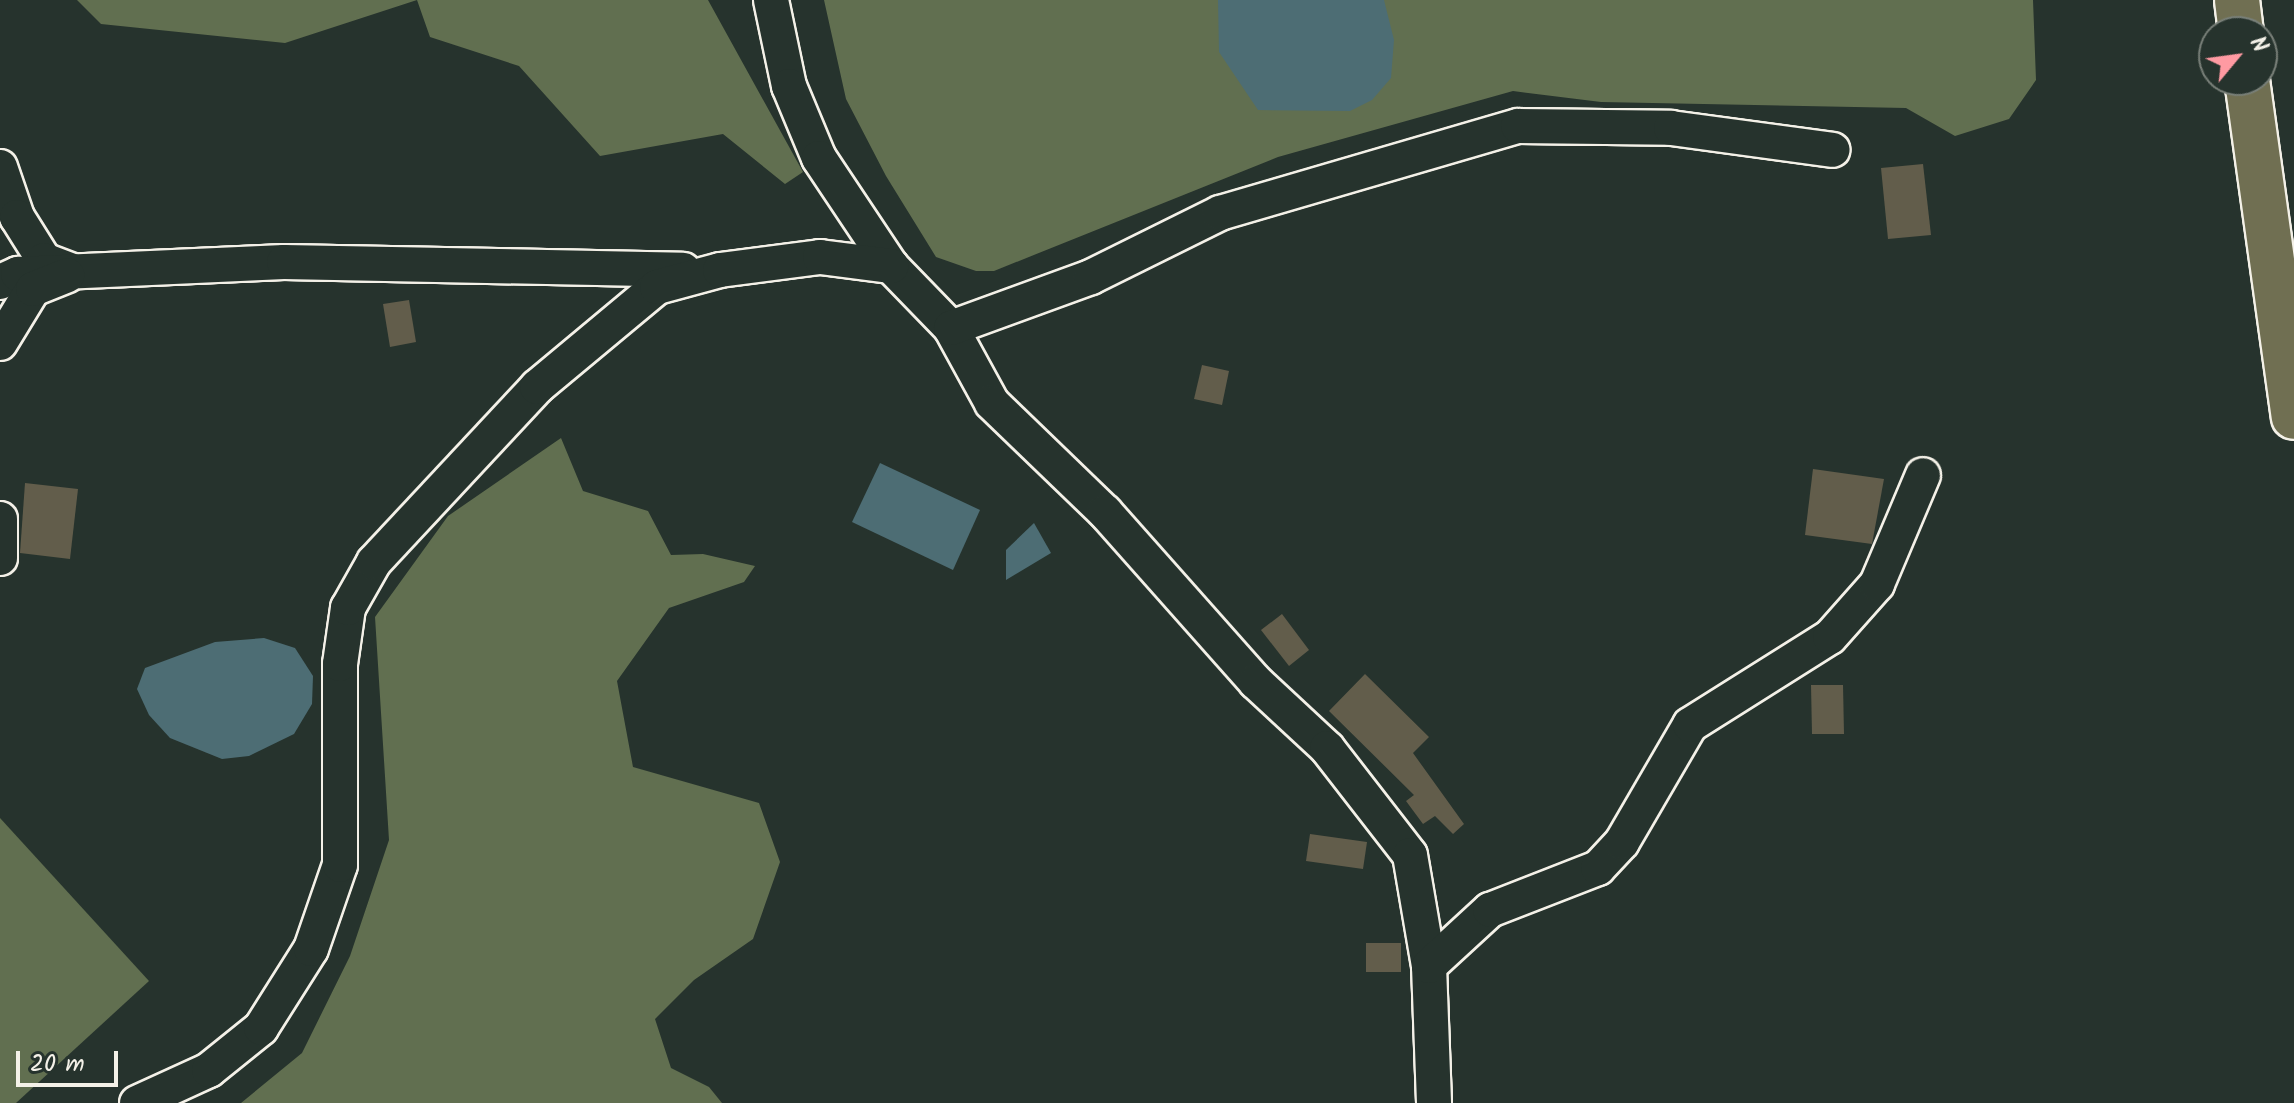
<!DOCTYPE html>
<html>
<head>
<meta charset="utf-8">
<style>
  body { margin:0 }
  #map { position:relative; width:2294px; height:1103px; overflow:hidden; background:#26332d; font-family:Kalam,sans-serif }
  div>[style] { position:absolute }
  .green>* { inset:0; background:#616f50 }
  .water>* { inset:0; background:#4d6d74 }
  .building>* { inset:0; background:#625d4b }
  .roads { filter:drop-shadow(2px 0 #f4f1e8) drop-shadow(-2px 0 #f4f1e8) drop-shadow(0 2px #f4f1e8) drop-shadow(0 -2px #f4f1e8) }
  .minor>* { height:34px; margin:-17px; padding:0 17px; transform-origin:17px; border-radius:17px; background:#26332d }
  .highway>* { height:44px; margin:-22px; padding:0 22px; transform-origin:22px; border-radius:22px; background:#706f52 }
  span { translate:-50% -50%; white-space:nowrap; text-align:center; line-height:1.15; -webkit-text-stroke:8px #26332d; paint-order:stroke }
  .north { position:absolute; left:2198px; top:16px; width:80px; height:80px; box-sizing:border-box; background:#26332d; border:2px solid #787f78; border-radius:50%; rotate:61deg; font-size:22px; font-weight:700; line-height:32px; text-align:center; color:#f4f1e8 }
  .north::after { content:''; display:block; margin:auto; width:28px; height:36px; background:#ff9aa2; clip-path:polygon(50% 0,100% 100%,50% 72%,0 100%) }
  .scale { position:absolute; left:16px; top:1051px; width:102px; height:36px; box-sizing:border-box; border:4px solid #f4f1e8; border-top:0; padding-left:10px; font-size:24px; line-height:28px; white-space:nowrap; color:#f4f1e8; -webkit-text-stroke:6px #26332d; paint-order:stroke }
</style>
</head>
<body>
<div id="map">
  <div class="green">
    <i style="clip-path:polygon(77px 0,708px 0,803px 172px,785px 184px,723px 134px,600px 156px,519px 66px,430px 37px,417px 0,285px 43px,101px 24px)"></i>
    <i style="clip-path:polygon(824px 0,2033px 0,2036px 80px,2009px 119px,1955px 136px,1906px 108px,1601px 102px,1513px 91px,1278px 157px,994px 271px,976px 271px,936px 257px,886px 176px,846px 99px)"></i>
    <i style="clip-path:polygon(561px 438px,583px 491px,648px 511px,671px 555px,703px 554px,755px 566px,744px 582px,669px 608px,617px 681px,633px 767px,759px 803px,780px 862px,753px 939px,694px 980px,655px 1019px,671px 1068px,709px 1087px,722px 1103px,241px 1103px,302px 1053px,350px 956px,389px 840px,375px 617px,448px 516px)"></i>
    <i style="clip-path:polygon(0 818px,149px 981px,16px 1103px,0 1103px)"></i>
  </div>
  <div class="water">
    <i style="clip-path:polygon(1218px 0,1384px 0,1394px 40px,1391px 78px,1372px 100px,1350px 111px,1258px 110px,1219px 52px)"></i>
    <i style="clip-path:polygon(880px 463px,980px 510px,953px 570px,852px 522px)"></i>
    <i style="clip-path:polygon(1034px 523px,1051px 553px,1006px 580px,1006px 550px)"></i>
    <i style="clip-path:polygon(264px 638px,295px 648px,313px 676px,312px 704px,294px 734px,249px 756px,222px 759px,170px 738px,149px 715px,137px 689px,145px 668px,215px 642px)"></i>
  </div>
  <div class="building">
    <i style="clip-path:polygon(1923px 164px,1931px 235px,1888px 239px,1881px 168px)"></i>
    <i style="clip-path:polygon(409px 300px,416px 342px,390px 347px,383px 304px)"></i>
    <i style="clip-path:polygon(1202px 365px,1229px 371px,1222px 405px,1194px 399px)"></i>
    <i style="clip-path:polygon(1813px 469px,1884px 479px,1872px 544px,1805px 535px)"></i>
    <i style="clip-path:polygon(25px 483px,78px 489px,70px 559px,20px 553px)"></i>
    <i style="clip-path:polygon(1282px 614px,1309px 650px,1289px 666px,1261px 630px)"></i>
    <i style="clip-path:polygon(1365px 674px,1429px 737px,1413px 753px,1464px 824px,1453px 834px,1435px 816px,1423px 824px,1406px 801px,1414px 795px,1329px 711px)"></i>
    <i style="clip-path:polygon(1811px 685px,1843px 685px,1844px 734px,1812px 734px)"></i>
    <i style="clip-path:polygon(1310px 834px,1367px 842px,1363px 869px,1306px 861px)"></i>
    <i style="clip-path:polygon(1366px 943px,1401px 943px,1401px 972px,1366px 972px)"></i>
  </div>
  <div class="roads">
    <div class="minor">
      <i style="left:771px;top:0;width:88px;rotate:78.2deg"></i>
      <i style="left:789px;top:86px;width:78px;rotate:67.4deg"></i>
      <i style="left:819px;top:158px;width:130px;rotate:56.3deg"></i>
      <i style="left:891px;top:266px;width:86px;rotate:45.9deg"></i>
      <i style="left:951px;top:328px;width:85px;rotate:61.3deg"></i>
      <i style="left:992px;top:403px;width:157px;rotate:44deg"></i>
      <i style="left:1105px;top:512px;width:227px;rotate:48.4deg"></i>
      <i style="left:1256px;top:682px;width:97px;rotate:42.9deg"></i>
      <i style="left:1327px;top:748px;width:135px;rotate:52.2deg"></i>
      <i style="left:1410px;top:855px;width:113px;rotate:80.3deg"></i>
      <i style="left:1429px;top:966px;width:137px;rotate:87.9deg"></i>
      <i style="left:0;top:167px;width:53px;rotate:71.2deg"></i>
      <i style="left:17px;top:217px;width:51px;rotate:57.9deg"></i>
      <i style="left:44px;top:260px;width:31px;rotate:21deg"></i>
      <i style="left:0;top:282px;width:20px;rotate:-24deg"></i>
      <i style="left:18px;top:274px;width:266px;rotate:-2.6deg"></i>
      <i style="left:284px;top:262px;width:399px;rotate:1.1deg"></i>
      <i style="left:951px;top:328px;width:149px;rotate:-20deg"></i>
      <i style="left:1091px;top:277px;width:144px;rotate:-26.4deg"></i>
      <i style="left:1220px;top:213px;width:310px;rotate:-16.3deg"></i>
      <i style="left:1518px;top:126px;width:153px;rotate:0.7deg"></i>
      <i style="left:1671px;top:128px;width:163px;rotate:7.7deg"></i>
      <i style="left:0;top:343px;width:63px;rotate:-58.6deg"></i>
      <i style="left:33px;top:289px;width:37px;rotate:-22deg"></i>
      <i style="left:0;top:519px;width:39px;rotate:90deg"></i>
      <i style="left:1429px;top:966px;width:83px;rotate:-42.6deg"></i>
      <i style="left:1490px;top:910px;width:116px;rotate:-21.3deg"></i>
      <i style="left:1598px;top:868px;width:35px;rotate:-47deg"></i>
      <i style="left:1622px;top:842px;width:135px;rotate:-59.8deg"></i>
      <i style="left:1690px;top:725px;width:165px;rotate:-32.2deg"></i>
      <i style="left:1830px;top:637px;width:71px;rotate:-48.4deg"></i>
      <i style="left:1877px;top:584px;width:118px;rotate:-67.1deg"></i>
      <i style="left:137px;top:1103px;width:79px;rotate:-24.6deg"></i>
      <i style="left:209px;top:1070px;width:67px;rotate:-38.9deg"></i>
      <i style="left:261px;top:1028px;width:93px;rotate:-57.7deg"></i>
      <i style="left:311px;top:949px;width:89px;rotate:-71deg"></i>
      <i style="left:340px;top:865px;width:201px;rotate:-90deg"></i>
      <i style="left:340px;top:664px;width:57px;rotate:-81.9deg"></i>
      <i style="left:348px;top:608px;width:53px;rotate:-60.5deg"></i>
      <i style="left:374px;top:562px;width:239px;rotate:-47deg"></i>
      <i style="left:537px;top:387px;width:156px;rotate:-39.8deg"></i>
      <i style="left:657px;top:287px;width:65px;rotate:-15.1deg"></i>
      <i style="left:720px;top:270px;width:101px;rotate:-7.4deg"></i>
      <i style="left:820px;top:257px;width:72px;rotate:7.2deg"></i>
    </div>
    <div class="highway">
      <i style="left:2237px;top:0;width:32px;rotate:83deg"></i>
      <i style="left:2247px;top:80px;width:340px;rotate:82.1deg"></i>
    </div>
  </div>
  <div class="north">N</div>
  <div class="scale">20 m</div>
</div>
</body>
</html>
